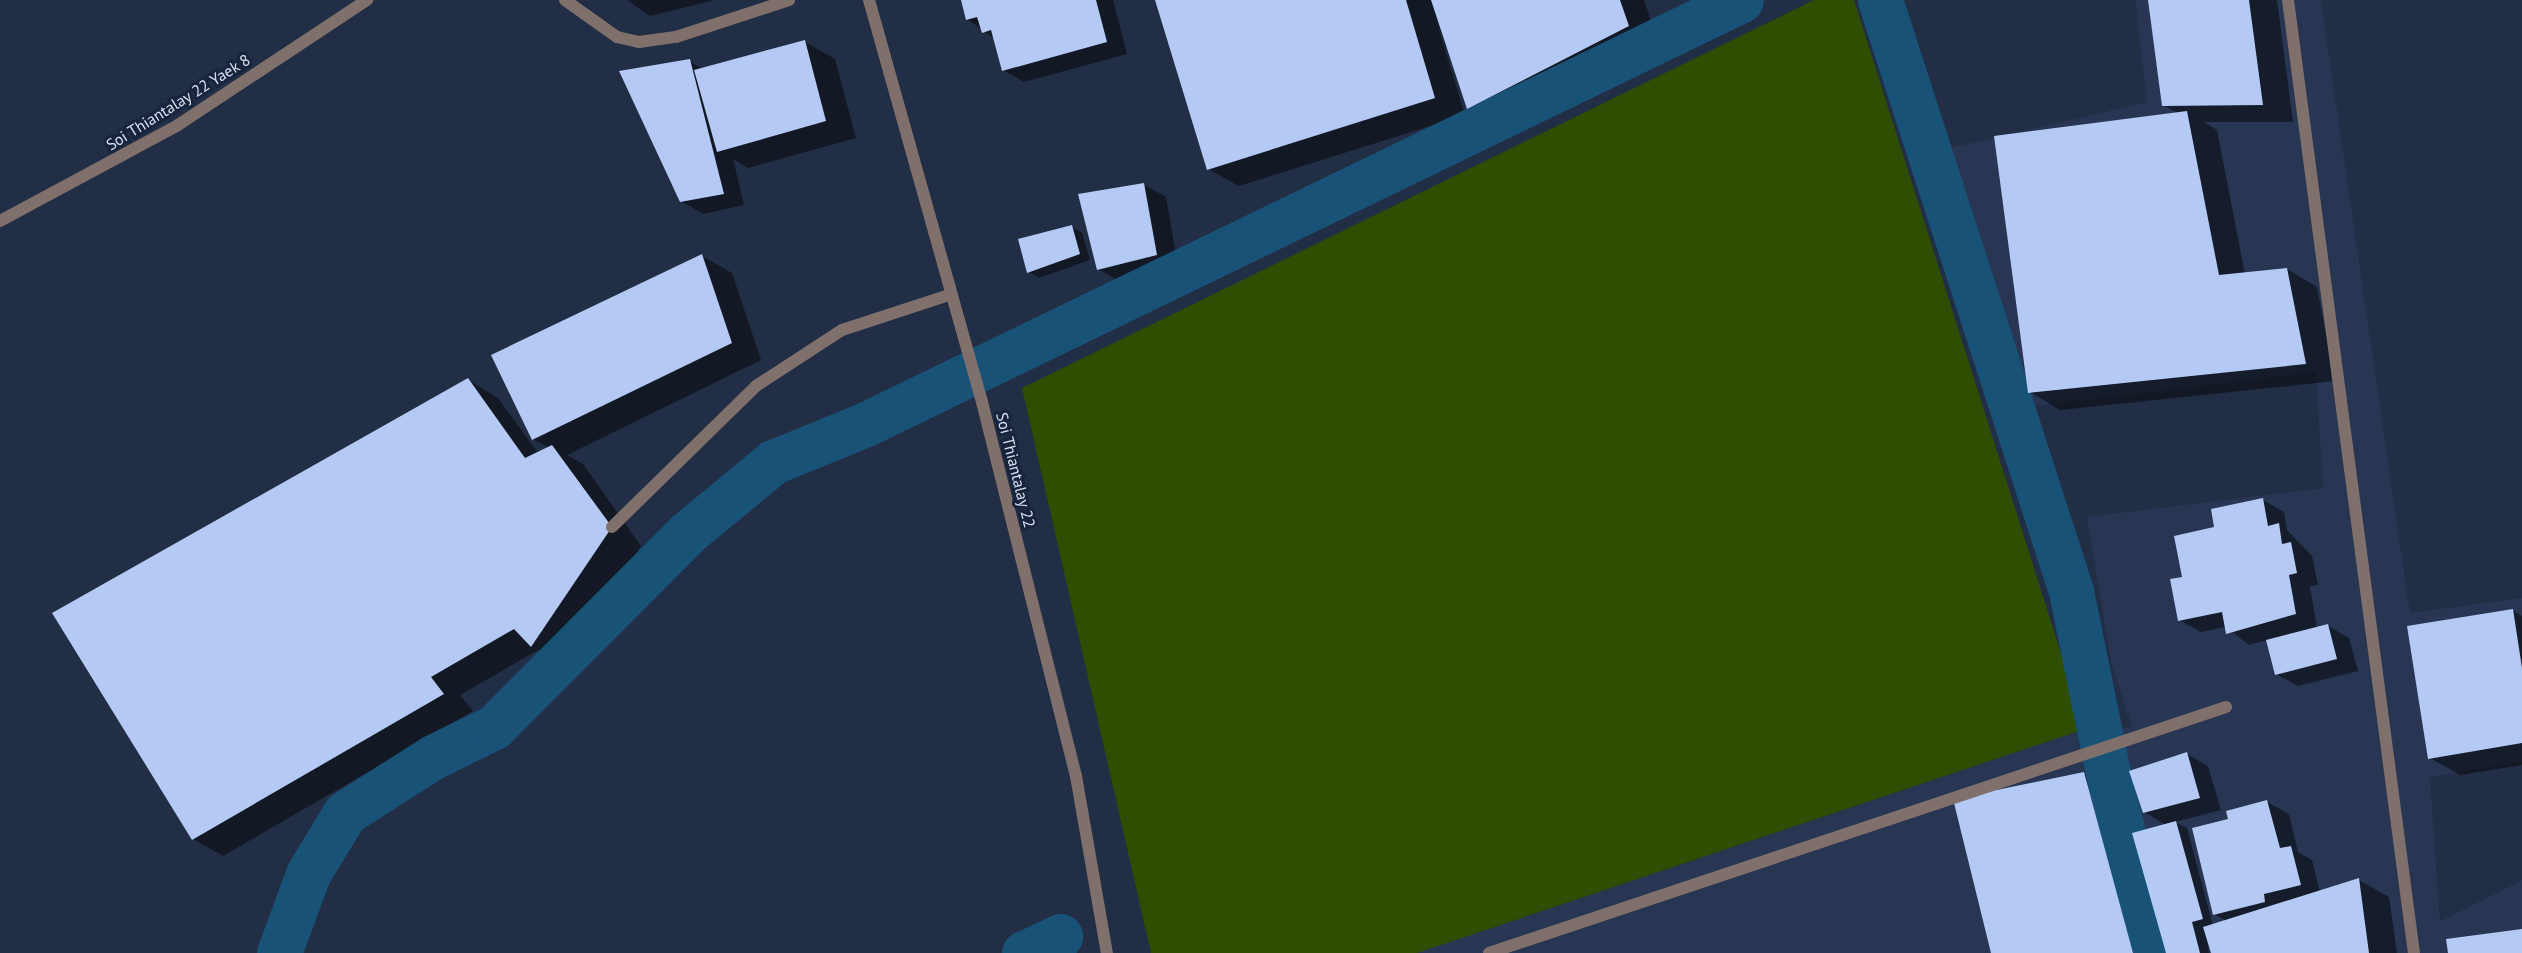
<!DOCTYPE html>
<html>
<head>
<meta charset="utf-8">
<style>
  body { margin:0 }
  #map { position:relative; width:2522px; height:953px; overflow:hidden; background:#222e45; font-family:"PT Sans",sans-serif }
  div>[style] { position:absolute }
  .built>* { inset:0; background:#283653 }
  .green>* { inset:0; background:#2e4e02 }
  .shadow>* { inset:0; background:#0007 }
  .canal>* { height:45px; margin:-22.5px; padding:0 22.5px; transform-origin:22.5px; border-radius:22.5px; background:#195277 }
  .building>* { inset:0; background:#b4caf4 }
  .service>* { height:12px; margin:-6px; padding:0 6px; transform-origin:6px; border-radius:6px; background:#7f706c }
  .minor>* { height:12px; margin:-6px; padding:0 6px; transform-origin:6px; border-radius:6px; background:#7f706c }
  span { translate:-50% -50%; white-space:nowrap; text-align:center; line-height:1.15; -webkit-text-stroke:6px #18243b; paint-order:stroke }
  .street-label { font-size:16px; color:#d9e2f1 }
</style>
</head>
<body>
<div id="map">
  <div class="built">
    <i style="clip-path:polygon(2135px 0,2321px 0,2410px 613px,2522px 598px,2522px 762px,2430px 777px,2440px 921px,2522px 880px,2522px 953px,1417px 953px,2085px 729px,2132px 728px,2111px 661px,2087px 517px,2323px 488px,2316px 372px,2026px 407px,1942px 150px,2147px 102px)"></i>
  </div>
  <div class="green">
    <i style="clip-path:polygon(1814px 0,1854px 0,2085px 729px,1417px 953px,1151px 953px,1022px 388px)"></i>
  </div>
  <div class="shadow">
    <i style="clip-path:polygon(627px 0,715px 0,650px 16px)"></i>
    <i style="clip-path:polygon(963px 0,1113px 0,1127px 54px,1024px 82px,1003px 70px,995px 39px,967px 19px)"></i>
    <i style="clip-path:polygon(1157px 0,1644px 0,1659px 44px,1498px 125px,1468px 107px,1436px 20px,1465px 115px,1239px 186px,1208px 169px)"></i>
    <i style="clip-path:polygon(2149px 0,2277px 0,2293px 122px,2204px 122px,2217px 130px,2245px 274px,2287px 269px,2317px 287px,2335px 381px,2060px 410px,2030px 392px,2179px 114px,2163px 105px)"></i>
    <i style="clip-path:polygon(805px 42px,835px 59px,856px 138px,748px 168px,733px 159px,744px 205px,703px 214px,681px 201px,689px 61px,703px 69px)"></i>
    <i style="clip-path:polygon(1144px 185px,1166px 197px,1178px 267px,1119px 281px,1098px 269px)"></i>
    <i style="clip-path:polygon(1072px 227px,1082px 233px,1090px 260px,1039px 278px,1029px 272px)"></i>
    <i style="clip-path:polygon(702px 256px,732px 273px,761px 360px,567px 455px,583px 464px,641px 546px,562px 663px,538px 650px,460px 695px,473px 711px,223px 856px,193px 839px,468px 380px,498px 398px,538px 453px,549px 448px,533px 439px)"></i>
    <i style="clip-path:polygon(2263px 500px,2284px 512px,2287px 530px,2312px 556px,2318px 585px,2310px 586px,2317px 629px,2328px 626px,2349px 638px,2358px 671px,2298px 686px,2276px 674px,2268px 640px,2249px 645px,2226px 627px,2201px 632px,2179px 620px,2183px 578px,2216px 529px)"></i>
    <i style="clip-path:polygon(2512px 610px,2522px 616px,2522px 765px,2460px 775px,2430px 758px)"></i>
    <i style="clip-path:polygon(2187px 754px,2208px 766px,2221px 810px,2175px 822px,2187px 828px,2213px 926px,2227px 921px,2214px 914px,2230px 820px,2267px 802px,2289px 814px,2298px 852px,2312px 860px,2320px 892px,2359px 880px,2389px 897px,2397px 953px,2212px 953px,2205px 927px,2209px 953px,2167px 953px,2166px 825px,2144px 812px)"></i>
    <i style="clip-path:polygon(2084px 774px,2115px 791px,2159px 953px,1993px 953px)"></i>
  </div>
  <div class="canal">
    <i style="left:1880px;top:0;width:621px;rotate:72.09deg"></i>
    <i style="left:2071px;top:591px;width:196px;rotate:78.5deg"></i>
    <i style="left:2110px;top:783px;width:176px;rotate:75.2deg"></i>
    <i style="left:279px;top:953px;width:84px;rotate:-69.8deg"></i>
    <i style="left:308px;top:874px;width:71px;rotate:-58.8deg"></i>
    <i style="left:345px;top:813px;width:104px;rotate:-32.5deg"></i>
    <i style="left:433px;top:757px;width:68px;rotate:-26.2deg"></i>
    <i style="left:494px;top:727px;width:272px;rotate:-45.1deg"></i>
    <i style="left:686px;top:534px;width:113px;rotate:-39.6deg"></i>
    <i style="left:773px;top:462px;width:100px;rotate:-22.2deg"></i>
    <i style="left:866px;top:424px;width:972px;rotate:-25.85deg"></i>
    <i style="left:1024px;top:953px;width:40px;rotate:-25deg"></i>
  </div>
  <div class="building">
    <i style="clip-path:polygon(961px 0,1096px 0,1107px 42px,1002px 71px,991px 30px,982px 33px,977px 17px,966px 20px)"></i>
    <i style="clip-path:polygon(1155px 0,1406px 0,1435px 98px,1207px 170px)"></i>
    <i style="clip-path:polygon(1431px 0,1620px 0,1629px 26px,1467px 109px)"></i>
    <i style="clip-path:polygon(2148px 0,2249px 0,2263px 105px,2162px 106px)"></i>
    <i style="clip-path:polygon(805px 40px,826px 121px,717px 152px,694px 70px)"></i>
    <i style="clip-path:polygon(690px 59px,724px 194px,680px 202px,619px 71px)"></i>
    <i style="clip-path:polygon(2187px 111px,2219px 275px,2287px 268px,2306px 364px,2028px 393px,1994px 136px)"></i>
    <i style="clip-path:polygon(1144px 183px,1157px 255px,1097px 270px,1078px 194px)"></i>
    <i style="clip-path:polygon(1072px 225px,1080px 254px,1027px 273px,1018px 239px)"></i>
    <i style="clip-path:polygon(702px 254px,732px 343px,532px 440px,491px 355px)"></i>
    <i style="clip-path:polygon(468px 378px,525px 458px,552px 445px,612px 527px,531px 647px,514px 629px,431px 677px,444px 694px,192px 840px,52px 613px)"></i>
    <i style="clip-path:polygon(2263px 498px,2268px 526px,2279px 523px,2282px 544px,2291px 542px,2297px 573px,2289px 575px,2296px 614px,2226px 634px,2222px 612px,2178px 621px,2170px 579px,2182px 577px,2174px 536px,2214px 527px,2211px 509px)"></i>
    <i style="clip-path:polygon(2513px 609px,2522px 668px,2522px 743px,2428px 759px,2407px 626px)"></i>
    <i style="clip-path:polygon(2328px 624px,2337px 659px,2275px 675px,2266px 640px)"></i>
    <i style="clip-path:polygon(2187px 752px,2200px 798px,2143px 813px,2129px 771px)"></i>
    <i style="clip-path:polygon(2084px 772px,2133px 953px,1991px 953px,1953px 799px)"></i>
    <i style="clip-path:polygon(2267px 800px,2280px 848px,2291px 846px,2301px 885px,2264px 894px,2265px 902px,2213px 915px,2192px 828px,2228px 819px,2226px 811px)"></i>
    <i style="clip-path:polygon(2176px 821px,2203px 919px,2192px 922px,2200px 953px,2166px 953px,2132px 833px)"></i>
    <i style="clip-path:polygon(2359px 878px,2369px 953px,2211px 953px,2203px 927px)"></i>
    <i style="clip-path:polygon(2522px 929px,2522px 953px,2448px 953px,2446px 939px)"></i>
  </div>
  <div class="service">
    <i style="left:612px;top:527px;width:202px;rotate:-44.4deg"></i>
    <i style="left:756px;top:386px;width:103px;rotate:-33.1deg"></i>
    <i style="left:842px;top:330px;width:113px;rotate:-18.1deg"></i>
    <i style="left:1489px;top:953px;width:777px;rotate:-18.46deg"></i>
  </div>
  <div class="minor">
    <i style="left:565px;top:0;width:64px;rotate:35.4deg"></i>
    <i style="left:617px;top:37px;width:23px;rotate:13deg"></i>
    <i style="left:639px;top:42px;width:37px;rotate:-8deg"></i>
    <i style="left:676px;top:37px;width:119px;rotate:-18.1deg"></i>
    <i style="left:869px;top:0;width:418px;rotate:74.3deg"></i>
    <i style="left:982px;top:402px;width:386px;rotate:75.9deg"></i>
    <i style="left:1076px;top:776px;width:180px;rotate:80.1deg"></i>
    <i style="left:2288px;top:0;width:961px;rotate:82.47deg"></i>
    <i style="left:0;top:221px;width:202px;rotate:-28.3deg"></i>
    <i style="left:178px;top:125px;width:227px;rotate:-33.5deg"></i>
  </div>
  <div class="street-label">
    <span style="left:178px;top:102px;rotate:-32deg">Soi Thiantalay 22 Yaek 8</span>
    <span style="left:1016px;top:470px;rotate:76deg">Soi Thiantalay 22</span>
  </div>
</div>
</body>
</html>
